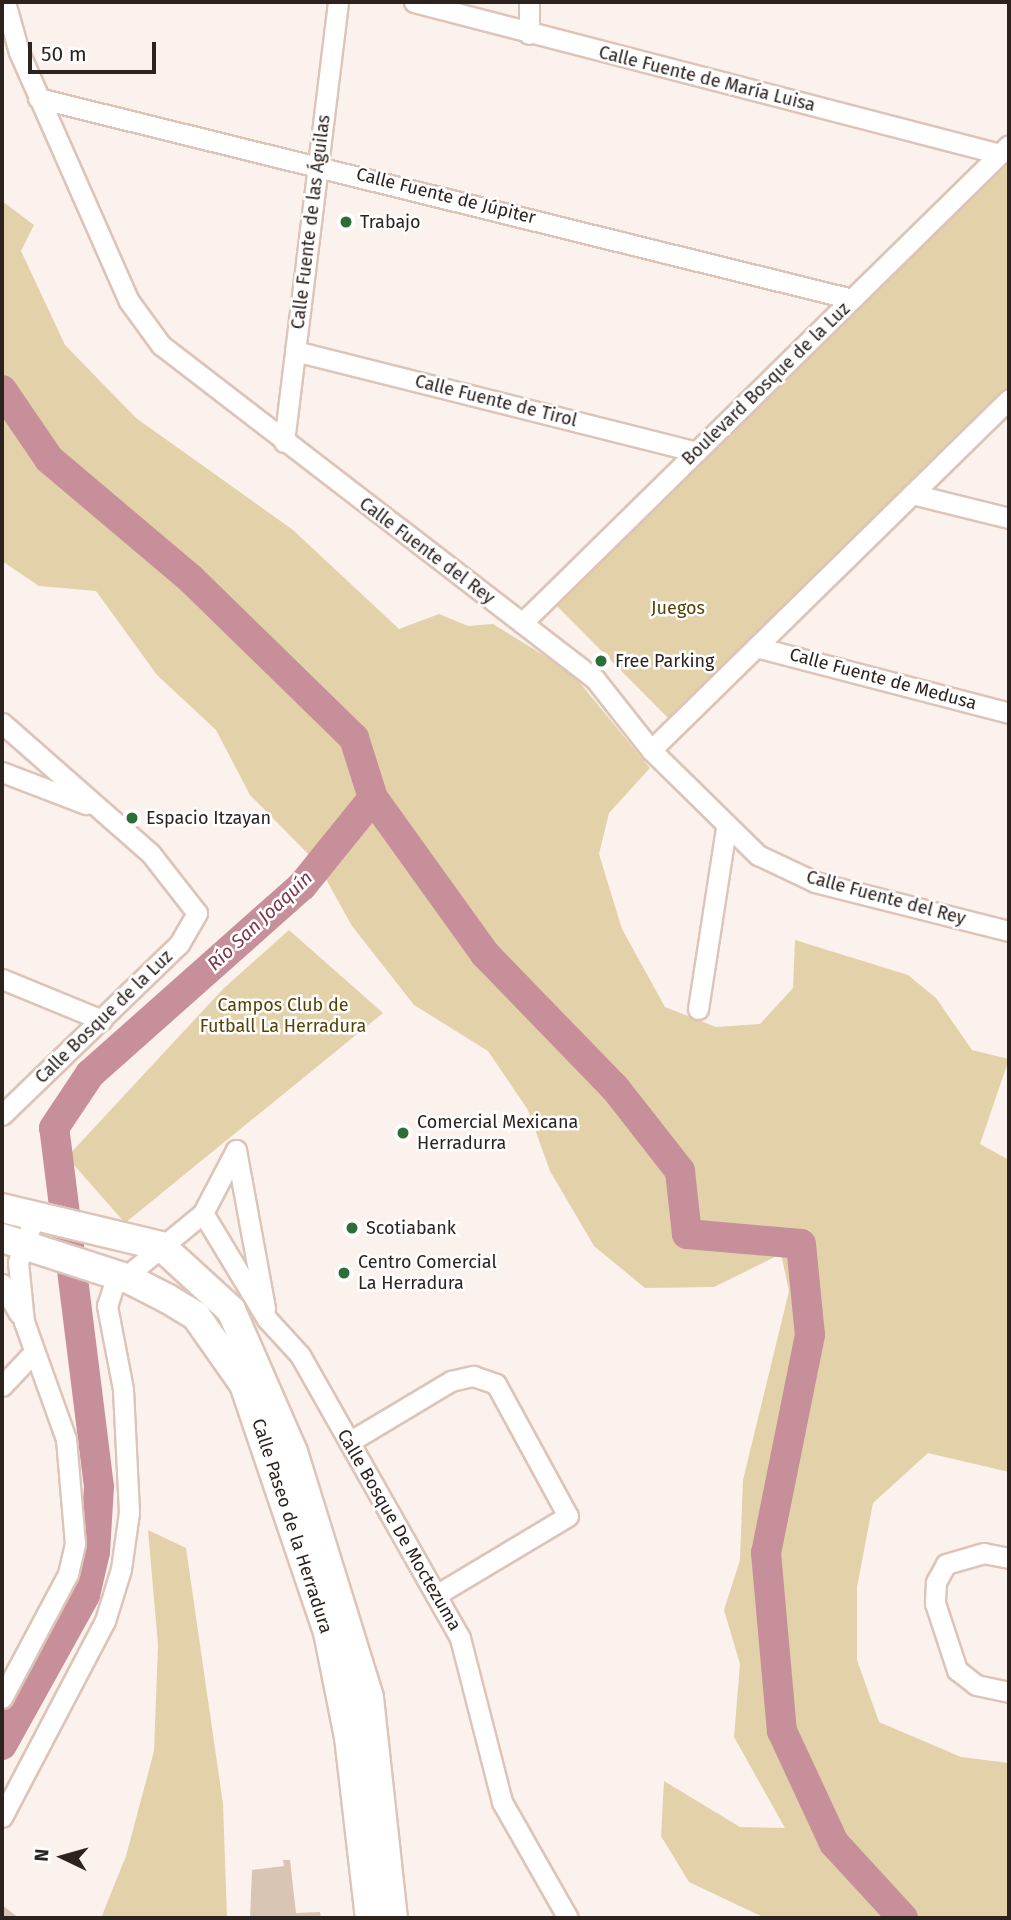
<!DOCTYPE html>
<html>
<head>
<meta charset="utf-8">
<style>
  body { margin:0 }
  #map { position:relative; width:1011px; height:1920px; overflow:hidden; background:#fcf2ed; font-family:"Fira Sans",sans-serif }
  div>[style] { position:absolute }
  .green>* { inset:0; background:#e3d1a9 }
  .river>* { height:30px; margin:-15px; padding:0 15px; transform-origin:15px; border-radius:15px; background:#c68f9a }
  .building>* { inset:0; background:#d8c5b3 }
  .roads { filter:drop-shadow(2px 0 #ddc4b8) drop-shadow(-2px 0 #ddc4b8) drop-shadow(0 2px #ddc4b8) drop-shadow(0 -2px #ddc4b8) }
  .minor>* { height:19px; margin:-9.5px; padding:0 9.5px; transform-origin:9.5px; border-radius:9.5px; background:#fff }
  .secondary>* { height:28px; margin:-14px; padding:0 14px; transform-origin:14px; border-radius:14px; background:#fff }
  .dots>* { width:19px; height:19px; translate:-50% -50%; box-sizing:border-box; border:4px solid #fff; border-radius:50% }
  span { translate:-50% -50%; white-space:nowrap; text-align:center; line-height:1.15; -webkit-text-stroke:5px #fff; paint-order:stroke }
  .street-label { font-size:18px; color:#2c221e }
  .poi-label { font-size:18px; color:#2c221e }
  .left { translate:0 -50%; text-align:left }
  .park-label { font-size:18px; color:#574102 }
  .water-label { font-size:19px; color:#7c3648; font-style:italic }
  .frame { position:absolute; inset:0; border:4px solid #2c221e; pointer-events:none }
  .north { position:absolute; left:28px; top:1822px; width:70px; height:70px; -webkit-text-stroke:5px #fff; paint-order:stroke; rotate:275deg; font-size:19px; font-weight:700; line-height:28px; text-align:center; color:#2c221e }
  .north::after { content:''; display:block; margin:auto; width:24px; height:32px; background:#2c221e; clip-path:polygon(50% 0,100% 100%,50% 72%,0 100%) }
  .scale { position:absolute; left:28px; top:42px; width:128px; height:32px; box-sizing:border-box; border:4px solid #2c221e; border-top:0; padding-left:9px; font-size:21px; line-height:24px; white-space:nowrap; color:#2c221e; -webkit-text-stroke:5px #fff; paint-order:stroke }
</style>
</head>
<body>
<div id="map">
  <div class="green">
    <i style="clip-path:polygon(1009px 151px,1009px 395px,674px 724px,551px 600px)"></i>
    <i style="clip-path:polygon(2px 201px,34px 225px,21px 251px,65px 345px,136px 418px,293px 530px,399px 629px,439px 614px,468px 626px,493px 624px,571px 672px,650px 768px,609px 813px,599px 854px,622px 929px,665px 1007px,716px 1027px,760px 1024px,793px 988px,795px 940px,908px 975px,936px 998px,972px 1050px,1009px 1059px,980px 1144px,1009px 1160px,1009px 1472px,928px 1453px,873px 1503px,857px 1587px,857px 1660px,879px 1722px,961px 1757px,1009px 1763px,1009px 1918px,765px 1918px,689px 1882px,661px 1836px,664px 1781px,740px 1827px,785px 1828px,734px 1737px,740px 1664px,724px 1610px,740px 1560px,743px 1480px,789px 1291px,781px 1254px,714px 1287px,645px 1288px,594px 1246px,550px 1171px,528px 1110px,488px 1051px,414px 1005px,352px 926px,317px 863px,250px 795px,216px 730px,157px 675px,96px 591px,39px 586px,2px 561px)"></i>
    <i style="clip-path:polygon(289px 930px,383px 1013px,125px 1223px,67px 1157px,223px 989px)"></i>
    <i style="clip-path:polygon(148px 1530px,186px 1548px,223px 1804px,227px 1918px,101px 1918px,126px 1856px,154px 1751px,158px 1645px)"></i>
  </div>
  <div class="river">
    <i style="left:2px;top:390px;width:83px;rotate:55.7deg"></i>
    <i style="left:49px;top:459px;width:186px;rotate:40.2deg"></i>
    <i style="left:191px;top:579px;width:228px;rotate:44.3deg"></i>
    <i style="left:354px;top:738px;width:63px;rotate:72.4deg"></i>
    <i style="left:373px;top:798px;width:192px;rotate:54.3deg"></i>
    <i style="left:485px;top:954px;width:187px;rotate:45.9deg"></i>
    <i style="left:615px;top:1088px;width:105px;rotate:51.9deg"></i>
    <i style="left:680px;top:1171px;width:63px;rotate:83.7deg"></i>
    <i style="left:687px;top:1234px;width:114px;rotate:5deg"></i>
    <i style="left:801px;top:1244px;width:91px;rotate:84.4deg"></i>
    <i style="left:810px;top:1335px;width:222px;rotate:101.4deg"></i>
    <i style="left:766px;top:1553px;width:179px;rotate:84.9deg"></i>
    <i style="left:782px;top:1731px;width:123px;rotate:65.1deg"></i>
    <i style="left:834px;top:1843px;width:102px;rotate:47.4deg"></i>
    <i style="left:2px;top:1745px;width:171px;rotate:-61deg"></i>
    <i style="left:85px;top:1595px;width:44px;rotate:-76.9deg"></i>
    <i style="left:95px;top:1552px;width:65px;rotate:-86.5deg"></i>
    <i style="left:99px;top:1487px;width:362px;rotate:-97.1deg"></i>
    <i style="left:54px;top:1128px;width:65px;rotate:-56.3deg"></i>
    <i style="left:90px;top:1074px;width:283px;rotate:-41.6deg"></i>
    <i style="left:302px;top:886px;width:113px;rotate:-51.1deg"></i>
  </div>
  <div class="building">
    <i style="clip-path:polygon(283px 1860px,290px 1860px,296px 1913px,320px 1912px,321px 1918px,250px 1918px,252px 1870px,284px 1866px)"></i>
    <i style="clip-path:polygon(2px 1905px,19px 1918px,2px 1918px)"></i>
  </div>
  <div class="roads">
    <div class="minor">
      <i style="left:5px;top:2px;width:52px;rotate:74.4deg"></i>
      <i style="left:19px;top:52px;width:272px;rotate:66.2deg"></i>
      <i style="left:129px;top:301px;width:54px;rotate:54deg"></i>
      <i style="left:161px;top:345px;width:548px;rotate:37.58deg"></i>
      <i style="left:595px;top:679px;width:90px;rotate:51.7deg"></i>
      <i style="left:651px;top:750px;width:150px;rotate:44.5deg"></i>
      <i style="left:758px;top:855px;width:63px;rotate:25.3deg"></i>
      <i style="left:815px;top:882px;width:200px;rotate:14.2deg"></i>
      <i style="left:414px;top:2px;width:605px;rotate:14.54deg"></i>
      <i style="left:529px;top:2px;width:32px;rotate:90deg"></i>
      <i style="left:38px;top:98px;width:838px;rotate:13.87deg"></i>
      <i style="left:295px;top:351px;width:414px;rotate:14.1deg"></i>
      <i style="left:284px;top:442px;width:443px;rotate:-83deg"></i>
      <i style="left:912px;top:494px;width:100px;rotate:13.9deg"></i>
      <i style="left:522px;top:623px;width:682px;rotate:-44.47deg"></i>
      <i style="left:756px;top:647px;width:261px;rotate:14.6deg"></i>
      <i style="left:2px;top:723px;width:198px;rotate:41.3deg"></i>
      <i style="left:151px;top:854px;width:75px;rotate:52.1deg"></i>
      <i style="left:197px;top:913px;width:36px;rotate:120deg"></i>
      <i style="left:179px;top:944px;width:246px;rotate:136deg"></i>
      <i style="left:651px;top:750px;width:501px;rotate:-44.43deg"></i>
      <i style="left:2px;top:772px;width:90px;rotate:20.9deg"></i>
      <i style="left:2px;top:979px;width:108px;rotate:22.3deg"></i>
      <i style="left:698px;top:1009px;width:182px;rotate:-81.2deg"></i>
      <i style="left:236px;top:1150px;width:161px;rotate:79.6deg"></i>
      <i style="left:203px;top:1213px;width:124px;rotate:58.9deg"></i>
      <i style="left:267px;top:1319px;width:49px;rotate:47.5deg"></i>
      <i style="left:300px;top:1355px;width:325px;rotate:60.5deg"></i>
      <i style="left:460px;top:1638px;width:169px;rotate:75.6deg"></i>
      <i style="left:502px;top:1802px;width:133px;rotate:60.4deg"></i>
      <i style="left:2px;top:1284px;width:34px;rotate:60deg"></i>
      <i style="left:2px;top:1386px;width:47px;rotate:-46.7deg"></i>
      <i style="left:349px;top:1442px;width:119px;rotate:-30.9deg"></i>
      <i style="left:451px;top:1381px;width:23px;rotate:-13deg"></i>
      <i style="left:473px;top:1376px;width:24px;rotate:19deg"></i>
      <i style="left:496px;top:1384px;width:150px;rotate:61.4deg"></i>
      <i style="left:568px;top:1516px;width:154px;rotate:149.1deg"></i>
      <i style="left:1009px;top:1558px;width:25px;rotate:-169deg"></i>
      <i style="left:984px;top:1553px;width:40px;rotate:164deg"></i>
      <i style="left:946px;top:1564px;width:21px;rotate:119deg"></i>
      <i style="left:936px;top:1582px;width:21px;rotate:93deg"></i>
      <i style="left:935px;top:1603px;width:71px;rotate:71.8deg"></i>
      <i style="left:957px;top:1670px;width:24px;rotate:38deg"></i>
      <i style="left:976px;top:1685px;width:34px;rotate:12deg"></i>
      <i style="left:2px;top:1698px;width:140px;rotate:-62deg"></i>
      <i style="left:68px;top:1574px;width:31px;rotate:-77deg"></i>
      <i style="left:75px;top:1544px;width:105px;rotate:-94.9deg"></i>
      <i style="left:66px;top:1439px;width:124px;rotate:-109.7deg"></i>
      <i style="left:24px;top:1322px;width:60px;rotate:-95.7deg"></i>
      <i style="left:18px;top:1262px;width:47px;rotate:-70deg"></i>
      <i style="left:2px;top:1817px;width:221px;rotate:-62.3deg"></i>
      <i style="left:105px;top:1621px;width:54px;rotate:-72.9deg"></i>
      <i style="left:121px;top:1569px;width:58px;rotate:-82deg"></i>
      <i style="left:129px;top:1512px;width:123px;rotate:-92.8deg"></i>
      <i style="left:123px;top:1389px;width:85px;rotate:-100.9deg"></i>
      <i style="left:107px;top:1306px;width:20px;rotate:-72deg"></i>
      <i style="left:113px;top:1287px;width:117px;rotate:-39.4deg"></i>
      <i style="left:203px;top:1213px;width:71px;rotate:-62.4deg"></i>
    </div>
    <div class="secondary">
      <i style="left:2px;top:1208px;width:163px;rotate:13.4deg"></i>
      <i style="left:161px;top:1246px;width:95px;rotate:42.4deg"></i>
      <i style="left:231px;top:1310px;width:155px;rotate:66.4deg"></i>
      <i style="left:293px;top:1452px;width:257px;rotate:72.8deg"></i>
      <i style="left:369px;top:1698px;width:221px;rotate:83.8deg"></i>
      <i style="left:2px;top:1238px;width:133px;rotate:17.9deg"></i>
      <i style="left:129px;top:1279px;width:44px;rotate:27.1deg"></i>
      <i style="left:168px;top:1299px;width:33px;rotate:31deg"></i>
      <i style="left:196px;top:1316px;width:83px;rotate:54.8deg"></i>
      <i style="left:244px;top:1384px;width:262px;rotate:71.3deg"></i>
      <i style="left:328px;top:1632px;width:107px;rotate:78.7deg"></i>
      <i style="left:349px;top:1737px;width:182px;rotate:83.4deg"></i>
    </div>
  </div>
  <div class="dots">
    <i style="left:346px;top:222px;background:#2c6e38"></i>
    <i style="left:601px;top:661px;background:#2c6e38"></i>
    <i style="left:132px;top:818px;background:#2c6e38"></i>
    <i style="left:403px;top:1133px;background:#2c6e38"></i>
    <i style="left:352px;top:1228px;background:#2c6e38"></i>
    <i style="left:344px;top:1273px;background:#2c6e38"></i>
  </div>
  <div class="street-label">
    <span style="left:707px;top:79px;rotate:14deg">Calle Fuente de María Luisa</span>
    <span style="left:446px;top:196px;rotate:14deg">Calle Fuente de Júpiter</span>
    <span style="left:311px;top:222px;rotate:-83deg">Calle Fuente de las Águilas</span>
    <span style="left:766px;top:384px;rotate:-44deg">Boulevard Bosque de la Luz</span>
    <span style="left:496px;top:401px;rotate:14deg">Calle Fuente de Tirol</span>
    <span style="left:427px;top:551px;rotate:37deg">Calle Fuente del Rey</span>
    <span style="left:883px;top:679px;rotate:15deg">Calle Fuente de Medusa</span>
    <span style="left:886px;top:898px;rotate:15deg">Calle Fuente del Rey</span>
    <span style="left:104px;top:1017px;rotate:-44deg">Calle Bosque de la Luz</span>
    <span style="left:292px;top:1526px;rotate:72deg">Calle Paseo de la Herradura</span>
    <span style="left:399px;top:1530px;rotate:60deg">Calle Bosque De Moctezuma</span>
  </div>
  <div class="poi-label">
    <span class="left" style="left:360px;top:222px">Trabajo</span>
    <span class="left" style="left:615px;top:661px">Free Parking</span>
    <span class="left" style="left:146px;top:818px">Espacio Itzayan</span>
    <span class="left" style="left:417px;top:1133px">Comercial Mexicana<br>Herradurra</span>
    <span class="left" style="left:366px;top:1228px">Scotiabank</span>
    <span class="left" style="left:358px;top:1273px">Centro Comercial<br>La Herradura</span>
  </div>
  <div class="park-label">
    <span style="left:678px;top:608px">Juegos</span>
    <span style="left:283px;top:1016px">Campos Club de<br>Futball La Herradura</span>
  </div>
  <div class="water-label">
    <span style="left:260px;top:921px;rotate:-43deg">Río San Joaquín</span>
  </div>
  <div class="frame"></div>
  <div class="north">N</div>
  <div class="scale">50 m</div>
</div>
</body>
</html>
